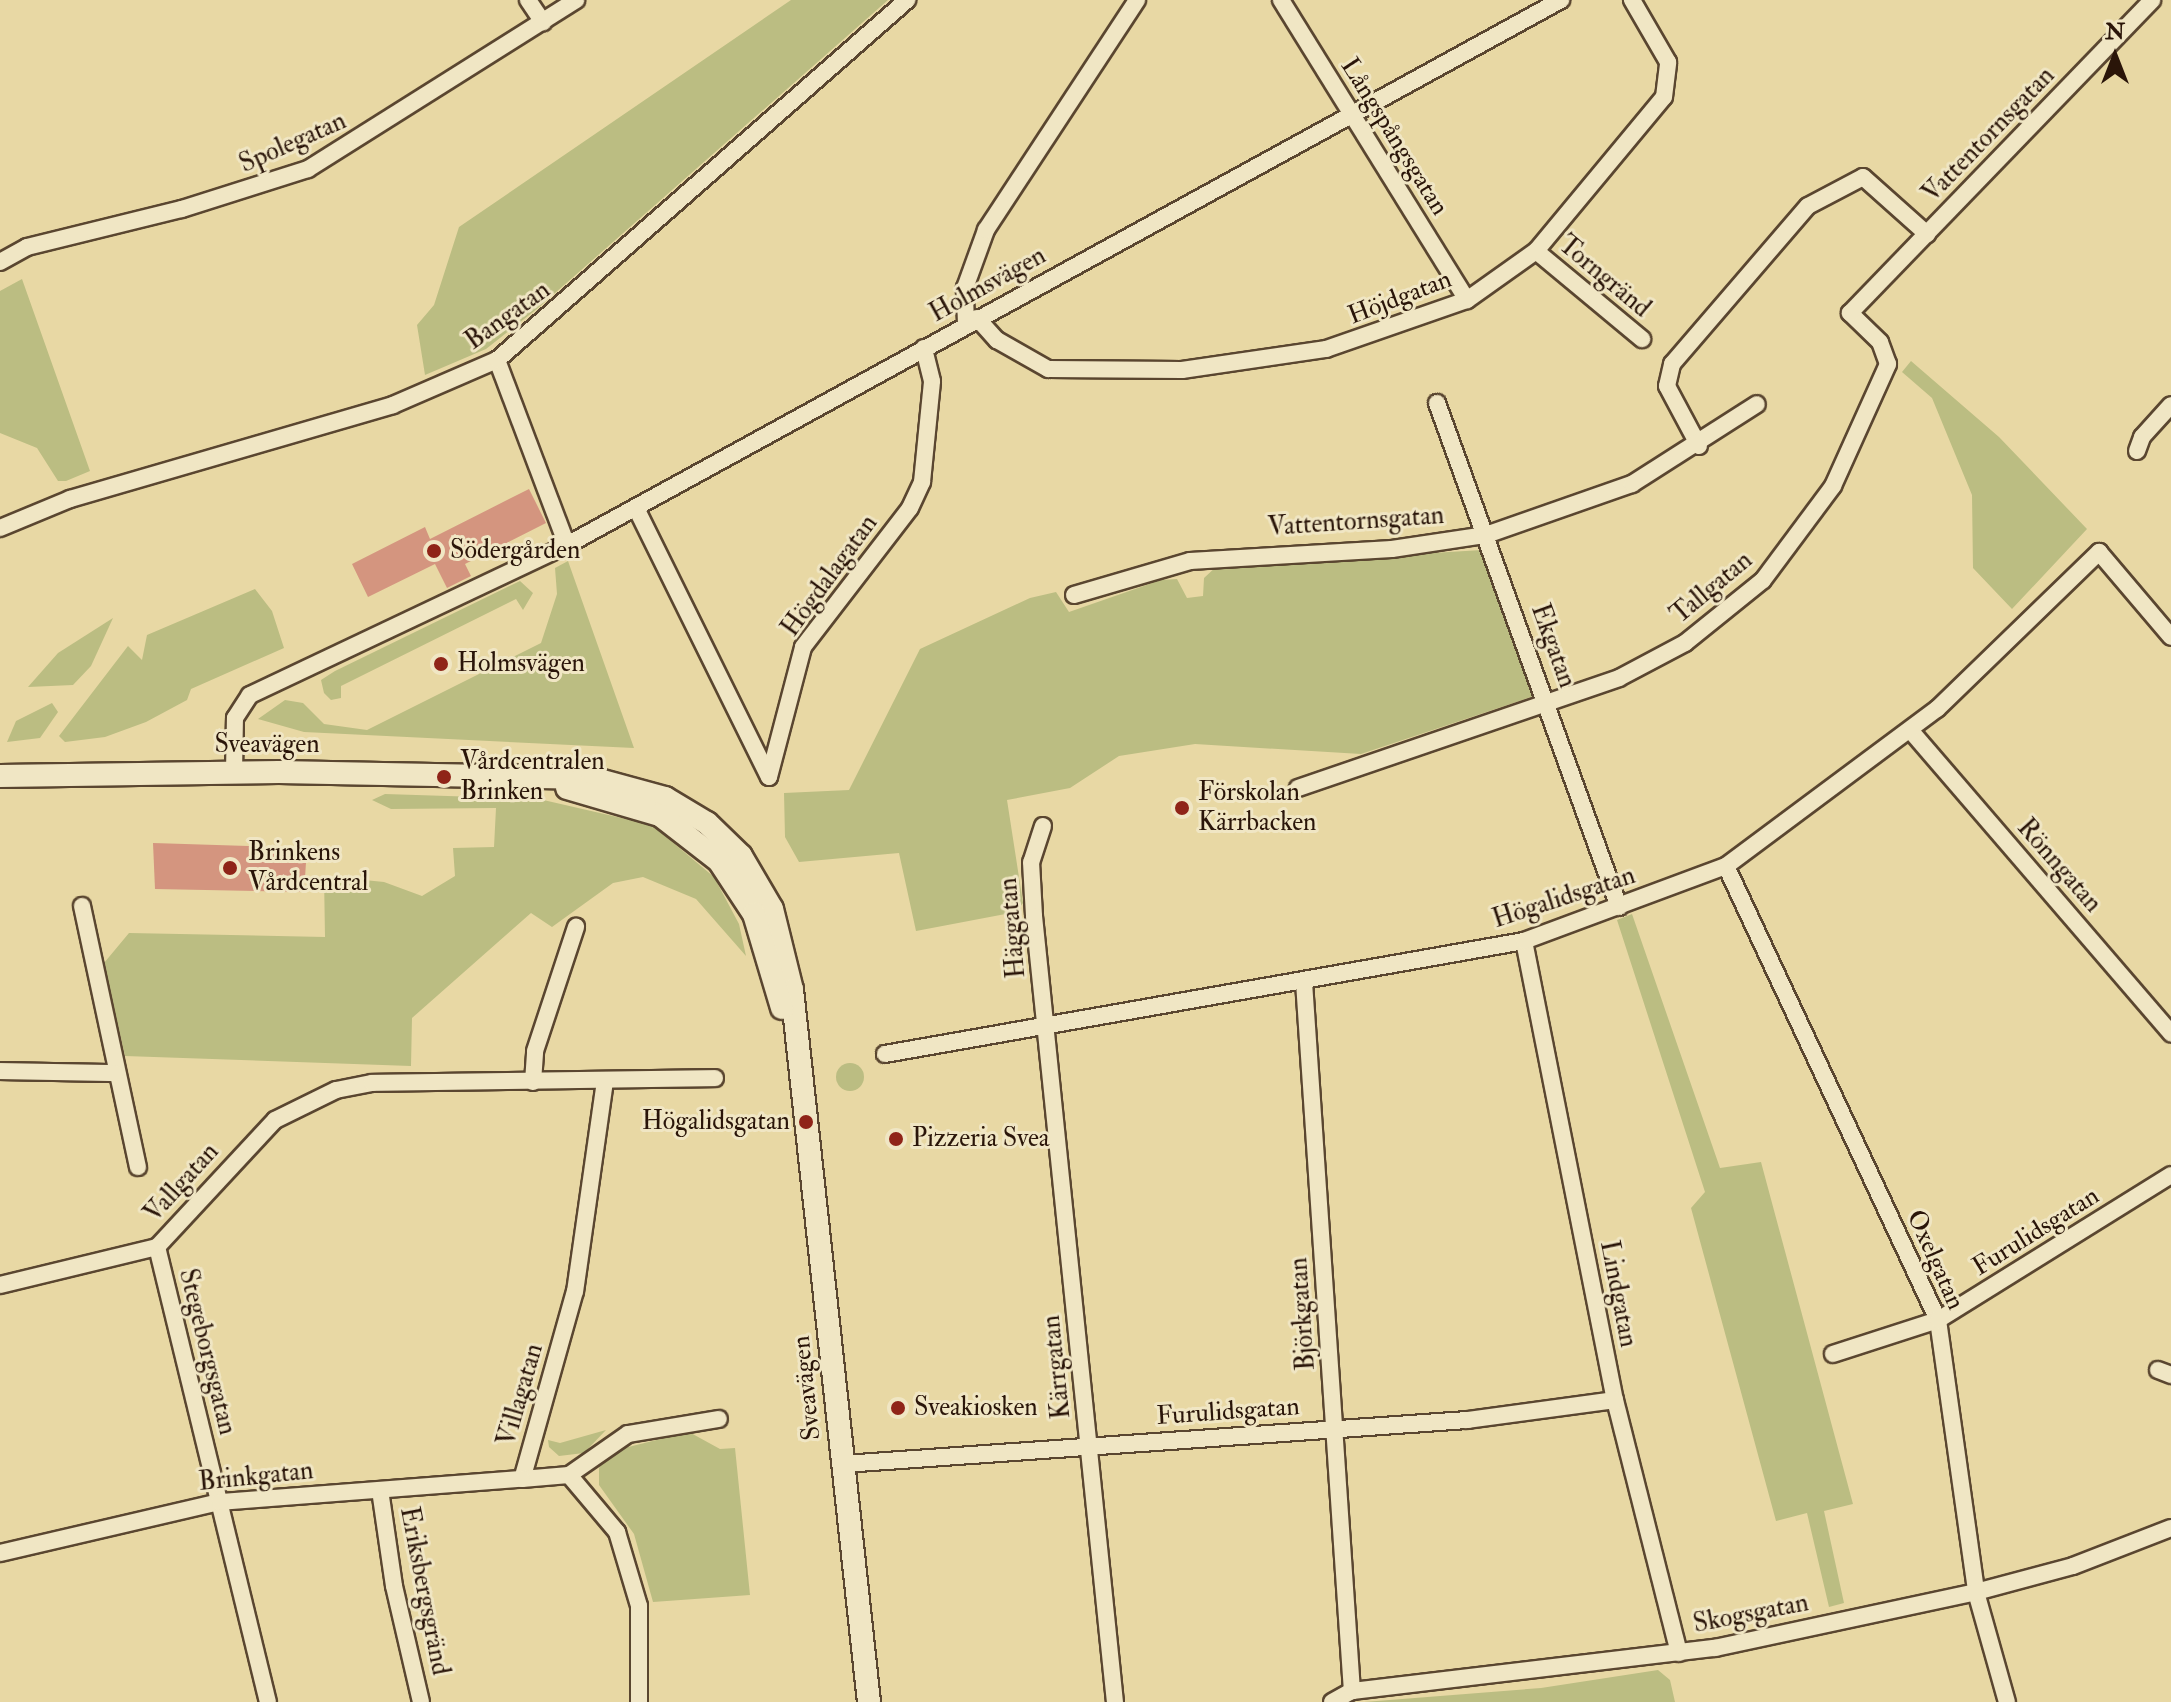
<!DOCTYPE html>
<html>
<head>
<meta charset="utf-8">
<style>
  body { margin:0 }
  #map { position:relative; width:2171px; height:1702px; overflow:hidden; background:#e8d8a4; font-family:"IM FELL Double Pica",serif }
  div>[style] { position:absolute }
  .green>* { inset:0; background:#bbbd82 }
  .round { border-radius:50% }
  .building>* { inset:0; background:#d4957f }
  .roads { filter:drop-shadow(2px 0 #5a4630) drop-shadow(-2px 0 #5a4630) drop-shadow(0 2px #5a4630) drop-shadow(0 -2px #5a4630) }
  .street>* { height:16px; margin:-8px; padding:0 8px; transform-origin:8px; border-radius:8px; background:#f0e6c4 }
  .secondary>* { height:22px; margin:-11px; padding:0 11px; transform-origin:11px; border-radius:11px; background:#f0e6c4 }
  .dots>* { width:22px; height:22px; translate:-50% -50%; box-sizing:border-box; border:4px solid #f0e6c4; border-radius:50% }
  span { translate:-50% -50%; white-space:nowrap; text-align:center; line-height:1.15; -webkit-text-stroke:6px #f0e6c4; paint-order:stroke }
  .street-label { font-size:26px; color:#2a1509 }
  .poi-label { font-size:26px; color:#2a1509 }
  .left { translate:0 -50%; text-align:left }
  .right { translate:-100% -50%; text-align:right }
  .north { position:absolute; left:2075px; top:16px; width:80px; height:80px; -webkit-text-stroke:6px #f0e6c4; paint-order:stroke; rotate:0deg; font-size:22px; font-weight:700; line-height:32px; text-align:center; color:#2a1509 }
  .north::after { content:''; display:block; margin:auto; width:28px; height:36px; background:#2a1509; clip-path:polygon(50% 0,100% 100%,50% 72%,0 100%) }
</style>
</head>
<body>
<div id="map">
  <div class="green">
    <i style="clip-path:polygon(791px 0,888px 0,538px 308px,486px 349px,425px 375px,417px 325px,434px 305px,459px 227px)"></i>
    <i style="clip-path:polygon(22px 279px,90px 471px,66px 481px,58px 481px,37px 448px,0 433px,0 291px)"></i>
    <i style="clip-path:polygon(1911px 361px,1999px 437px,2087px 529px,2012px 609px,1973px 568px,1972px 495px,1932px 398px,1902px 372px)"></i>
    <i style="clip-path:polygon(1482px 550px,1543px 693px,1361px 754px,1195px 744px,1119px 756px,1070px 788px,1007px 800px,1023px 903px,1016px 912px,916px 931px,899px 853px,799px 862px,785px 837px,784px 793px,849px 790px,920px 649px,1030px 598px,1056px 592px,1069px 612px,1161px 580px,1177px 579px,1187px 598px,1203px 596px,1204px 578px,1217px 566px)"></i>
    <i style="clip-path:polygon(568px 561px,634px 748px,304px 732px,258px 719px,285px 700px,303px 703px,324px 724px,367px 730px,541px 643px,557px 594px,555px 568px)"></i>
    <i style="clip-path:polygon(520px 581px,533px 593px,523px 610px,516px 599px,341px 686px,341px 698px,331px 700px,324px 693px,321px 680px,335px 671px)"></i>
    <i style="clip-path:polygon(255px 589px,272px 611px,284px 648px,191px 689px,187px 700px,146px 722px,105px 737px,65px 742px,59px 736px,128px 646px,142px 660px,147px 635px)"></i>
    <i style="clip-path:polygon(113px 618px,91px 666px,73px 685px,28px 687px,58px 653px)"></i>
    <i style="clip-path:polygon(52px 703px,58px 712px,40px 738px,7px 742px,16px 721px)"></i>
    <i style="clip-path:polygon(385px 794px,539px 799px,652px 825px,714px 877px,739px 924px,746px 956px,696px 899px,643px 877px,613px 883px,552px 927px,531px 913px,412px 1018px,411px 1066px,125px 1056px,104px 963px,129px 933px,325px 937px,324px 876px,384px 882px,422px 896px,455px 876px,453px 848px,494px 847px,496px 808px,391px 809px,372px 800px)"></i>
    <i style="clip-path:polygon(1632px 914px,1720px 1168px,1761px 1162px,1853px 1504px,1824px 1511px,1844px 1603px,1829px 1607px,1807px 1513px,1776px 1521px,1691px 1208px,1705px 1192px,1617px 920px)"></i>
    <i class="round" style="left:836px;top:1063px;width:28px;height:28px"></i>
    <i style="clip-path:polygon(606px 1430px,584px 1453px,559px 1456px,549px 1447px,548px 1440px,560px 1443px)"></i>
    <i style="clip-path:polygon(689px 1432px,720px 1449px,735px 1448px,750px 1595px,653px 1602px,634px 1534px,599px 1485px,599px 1468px,608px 1452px)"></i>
    <i style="clip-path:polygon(1658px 1670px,1670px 1680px,1675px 1702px,1364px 1702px,1541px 1688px)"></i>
  </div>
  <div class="building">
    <i style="clip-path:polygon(529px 489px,546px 523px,465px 564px,471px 576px,447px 588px,435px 564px,368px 597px,352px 564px,425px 527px,430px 539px)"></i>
    <i style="clip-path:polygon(153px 843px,307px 848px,304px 892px,155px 889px)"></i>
  </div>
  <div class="roads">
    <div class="street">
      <i style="left:528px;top:0;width:27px;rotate:56deg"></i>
      <i style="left:1281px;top:0;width:353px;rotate:58.2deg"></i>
      <i style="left:1536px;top:251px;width:138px;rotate:39.7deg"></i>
      <i style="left:0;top:262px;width:31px;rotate:-29deg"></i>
      <i style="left:27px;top:247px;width:160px;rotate:-13.8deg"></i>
      <i style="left:182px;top:209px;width:132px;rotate:-17.6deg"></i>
      <i style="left:308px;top:169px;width:317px;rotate:-32.2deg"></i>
      <i style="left:977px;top:318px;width:30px;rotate:48deg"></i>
      <i style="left:997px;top:340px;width:59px;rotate:29.6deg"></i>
      <i style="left:1048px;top:369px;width:134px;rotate:0.4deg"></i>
      <i style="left:1182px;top:370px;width:146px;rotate:-8.3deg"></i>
      <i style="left:1326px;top:349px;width:149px;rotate:-19.2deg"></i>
      <i style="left:1467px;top:300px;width:85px;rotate:-35.4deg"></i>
      <i style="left:1536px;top:251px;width:200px;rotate:-50.3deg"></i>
      <i style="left:1664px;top:97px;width:35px;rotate:-83deg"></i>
      <i style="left:1668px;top:62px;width:72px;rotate:-120.1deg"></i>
      <i style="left:966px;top:324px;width:36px;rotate:-92deg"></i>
      <i style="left:965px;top:288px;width:62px;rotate:-70.1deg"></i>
      <i style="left:986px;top:230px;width:275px;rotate:-56.7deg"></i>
      <i style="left:497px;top:360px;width:198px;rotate:69.3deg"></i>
      <i style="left:1437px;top:403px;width:536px;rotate:70.14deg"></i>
      <i style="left:1699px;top:446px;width:68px;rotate:-118.1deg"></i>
      <i style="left:1667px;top:386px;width:23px;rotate:-77deg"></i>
      <i style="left:1672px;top:364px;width:208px;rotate:-49.3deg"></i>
      <i style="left:1808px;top:206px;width:62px;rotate:-27.8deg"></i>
      <i style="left:1863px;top:177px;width:86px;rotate:41.7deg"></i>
      <i style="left:2137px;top:451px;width:15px;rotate:-70deg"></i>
      <i style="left:2142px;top:437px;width:43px;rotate:-47.8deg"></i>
      <i style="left:636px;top:508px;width:300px;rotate:63.7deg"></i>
      <i style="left:0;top:528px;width:76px;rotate:-22.5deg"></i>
      <i style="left:70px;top:499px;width:336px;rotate:-16.2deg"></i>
      <i style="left:393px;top:405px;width:113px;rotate:-23.4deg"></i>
      <i style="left:497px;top:360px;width:546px;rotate:-41.28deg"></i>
      <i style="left:1074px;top:595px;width:121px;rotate:-16.3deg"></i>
      <i style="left:1190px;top:561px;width:202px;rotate:-3.4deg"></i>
      <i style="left:1392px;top:549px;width:95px;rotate:-8.5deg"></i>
      <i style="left:1486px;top:535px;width:155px;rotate:-19.3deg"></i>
      <i style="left:1632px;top:484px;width:148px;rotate:-32.6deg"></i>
      <i style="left:1911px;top:731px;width:399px;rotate:49.3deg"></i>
      <i style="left:234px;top:773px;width:55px;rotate:-89deg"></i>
      <i style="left:235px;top:718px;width:27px;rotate:-57deg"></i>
      <i style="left:250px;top:695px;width:351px;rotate:-25.3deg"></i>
      <i style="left:567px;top:545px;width:1134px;rotate:-28.74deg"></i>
      <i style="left:769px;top:777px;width:134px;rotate:-75.3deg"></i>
      <i style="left:803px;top:647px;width:175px;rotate:-52.4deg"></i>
      <i style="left:910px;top:508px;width:29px;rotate:-65deg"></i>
      <i style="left:922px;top:482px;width:101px;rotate:-84.3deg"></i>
      <i style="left:932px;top:381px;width:34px;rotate:-104deg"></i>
      <i style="left:1298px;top:788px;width:339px;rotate:-18.9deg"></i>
      <i style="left:1619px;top:678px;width:75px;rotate:-27.9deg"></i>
      <i style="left:1685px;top:643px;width:100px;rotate:-38.9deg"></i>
      <i style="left:1763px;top:580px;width:117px;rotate:-53.3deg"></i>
      <i style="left:1833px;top:486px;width:134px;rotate:-65.7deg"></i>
      <i style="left:1888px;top:364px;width:23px;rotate:-110deg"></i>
      <i style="left:1880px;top:342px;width:42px;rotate:-136deg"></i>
      <i style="left:1850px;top:313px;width:435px;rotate:-46deg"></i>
      <i style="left:1043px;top:826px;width:38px;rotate:108deg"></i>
      <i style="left:1031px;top:862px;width:54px;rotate:86.8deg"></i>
      <i style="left:1034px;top:916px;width:790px;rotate:84.12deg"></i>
      <i style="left:1726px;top:866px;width:501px;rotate:64.97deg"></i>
      <i style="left:1938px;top:1320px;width:275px;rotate:82deg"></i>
      <i style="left:1976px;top:1592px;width:114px;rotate:74.3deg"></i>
      <i style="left:82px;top:906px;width:267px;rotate:77.9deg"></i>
      <i style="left:1524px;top:941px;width:468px;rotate:78.8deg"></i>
      <i style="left:1615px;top:1400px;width:261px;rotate:75.8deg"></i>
      <i style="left:1304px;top:982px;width:711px;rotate:86.13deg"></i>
      <i style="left:885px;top:1054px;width:649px;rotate:-10.03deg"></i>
      <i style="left:1524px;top:941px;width:215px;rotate:-20.4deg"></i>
      <i style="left:1726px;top:866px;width:263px;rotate:-36.7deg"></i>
      <i style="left:1937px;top:709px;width:226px;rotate:-44.1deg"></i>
      <i style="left:2099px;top:552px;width:111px;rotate:49.7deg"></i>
      <i style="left:0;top:1071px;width:115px;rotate:1deg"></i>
      <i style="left:605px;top:1081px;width:212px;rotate:98.1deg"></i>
      <i style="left:575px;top:1291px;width:195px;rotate:105.7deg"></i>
      <i style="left:522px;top:1479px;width:47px;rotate:-4.9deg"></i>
      <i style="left:569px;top:1475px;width:75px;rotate:49.9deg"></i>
      <i style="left:617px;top:1532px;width:77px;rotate:73.4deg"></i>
      <i style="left:639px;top:1606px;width:96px;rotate:90deg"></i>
      <i style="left:533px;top:1082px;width:31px;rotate:-86deg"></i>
      <i style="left:535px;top:1051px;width:131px;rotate:-71.7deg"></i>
      <i style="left:157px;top:1247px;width:468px;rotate:76.3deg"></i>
      <i style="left:0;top:1285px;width:162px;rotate:-13.6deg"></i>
      <i style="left:157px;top:1247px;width:173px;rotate:-47.1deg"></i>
      <i style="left:275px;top:1120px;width:68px;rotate:-26.2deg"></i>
      <i style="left:336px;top:1090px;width:37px;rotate:-11deg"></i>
      <i style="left:372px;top:1083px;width:343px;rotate:-0.8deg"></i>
      <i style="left:1833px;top:1354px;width:110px;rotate:-17.9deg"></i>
      <i style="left:1938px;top:1320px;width:274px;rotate:-31.9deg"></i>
      <i style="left:2158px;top:1370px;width:14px;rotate:21deg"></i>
      <i style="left:844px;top:1464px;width:625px;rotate:-4.04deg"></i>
      <i style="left:1467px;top:1420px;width:149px;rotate:-7.7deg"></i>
      <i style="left:569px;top:1475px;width:72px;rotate:-34.8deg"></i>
      <i style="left:628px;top:1434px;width:92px;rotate:-9.4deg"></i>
      <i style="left:380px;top:1490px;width:97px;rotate:81.7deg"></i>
      <i style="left:394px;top:1586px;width:119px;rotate:76.9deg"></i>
      <i style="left:0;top:1553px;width:226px;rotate:-13.1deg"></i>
      <i style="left:220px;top:1502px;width:303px;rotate:-4.4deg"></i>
      <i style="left:1332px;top:1702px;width:23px;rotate:-29deg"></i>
      <i style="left:1352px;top:1691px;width:366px;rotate:-6.8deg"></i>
      <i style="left:1715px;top:1648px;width:267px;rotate:-12.1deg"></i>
      <i style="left:1976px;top:1592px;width:100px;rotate:-15deg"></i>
      <i style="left:2073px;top:1566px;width:105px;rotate:-21.2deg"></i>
    </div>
    <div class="secondary">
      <i style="left:0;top:776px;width:279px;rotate:-0.8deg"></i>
      <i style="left:279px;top:772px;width:313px;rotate:1.1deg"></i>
      <i style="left:592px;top:778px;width:76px;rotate:15.3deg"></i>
      <i style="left:665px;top:798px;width:49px;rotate:30.8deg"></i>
      <i style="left:707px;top:823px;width:47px;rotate:44.1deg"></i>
      <i style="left:741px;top:856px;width:61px;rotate:59.7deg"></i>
      <i style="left:772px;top:909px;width:83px;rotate:76.1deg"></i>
      <i style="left:792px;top:990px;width:716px;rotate:83.83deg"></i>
      <i style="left:567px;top:788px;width:97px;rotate:16.2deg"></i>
      <i style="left:660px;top:815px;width:75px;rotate:37.9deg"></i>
      <i style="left:719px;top:861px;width:64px;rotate:56.6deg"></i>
      <i style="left:754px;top:914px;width:98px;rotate:73.4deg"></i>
    </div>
  </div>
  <div class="dots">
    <i style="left:434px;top:551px;background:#8f2418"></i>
    <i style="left:441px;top:664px;background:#8f2418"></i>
    <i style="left:444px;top:777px;background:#8f2418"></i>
    <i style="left:1182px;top:808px;background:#8f2418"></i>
    <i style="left:230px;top:868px;background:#8f2418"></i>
    <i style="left:806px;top:1122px;background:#8f2418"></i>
    <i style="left:896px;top:1139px;background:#8f2418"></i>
    <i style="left:898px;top:1408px;background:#8f2418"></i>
  </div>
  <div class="street-label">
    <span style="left:1989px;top:135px;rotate:-46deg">Vattentornsgatan</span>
    <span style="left:1394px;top:137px;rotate:58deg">Långspångsgatan</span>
    <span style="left:293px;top:143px;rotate:-24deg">Spolegatan</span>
    <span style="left:1604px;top:277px;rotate:40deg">Torngränd</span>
    <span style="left:988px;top:285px;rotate:-29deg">Holmsvägen</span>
    <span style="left:1400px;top:298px;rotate:-21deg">Höjdgatan</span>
    <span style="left:508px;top:316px;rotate:-36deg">Bangatan</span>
    <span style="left:1356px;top:522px;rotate:-4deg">Vattentornsgatan</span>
    <span style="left:830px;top:576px;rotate:-54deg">Högdalagatan</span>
    <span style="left:1712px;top:588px;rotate:-40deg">Tallgatan</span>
    <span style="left:1553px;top:646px;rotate:70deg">Ekgatan</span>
    <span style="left:267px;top:745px">Sveavägen</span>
    <span style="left:2059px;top:866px;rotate:49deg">Rönngatan</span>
    <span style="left:1564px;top:898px;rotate:-18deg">Högalidsgatan</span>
    <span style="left:1013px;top:928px;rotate:-95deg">Häggatan</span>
    <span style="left:182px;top:1183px;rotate:-48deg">Vallgatan</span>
    <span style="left:2036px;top:1232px;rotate:-32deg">Furulidsgatan</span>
    <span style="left:1935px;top:1260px;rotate:66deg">Oxelgatan</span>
    <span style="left:1618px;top:1294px;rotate:79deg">Lindgatan</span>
    <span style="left:1303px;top:1314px;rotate:-94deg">Björkgatan</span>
    <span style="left:207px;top:1352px;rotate:76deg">Stegeborgsgatan</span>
    <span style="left:1057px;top:1367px;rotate:-96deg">Kärrgatan</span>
    <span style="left:807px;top:1388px;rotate:-96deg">Sveavägen</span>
    <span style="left:521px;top:1395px;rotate:-74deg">Villagatan</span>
    <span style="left:1228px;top:1412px;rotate:-4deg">Furulidsgatan</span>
    <span style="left:256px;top:1477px;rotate:-6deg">Brinkgatan</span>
    <span style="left:424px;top:1591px;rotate:79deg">Eriksbergsgränd</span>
    <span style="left:1751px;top:1614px;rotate:-11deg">Skogsgatan</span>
  </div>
  <div class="poi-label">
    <span class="left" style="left:450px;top:551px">Södergården</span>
    <span class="left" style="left:457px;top:664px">Holmsvägen</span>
    <span class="left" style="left:460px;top:777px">Vårdcentralen<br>Brinken</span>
    <span class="left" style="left:1198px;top:808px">Förskolan<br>Kärrbacken</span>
    <span class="left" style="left:248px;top:868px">Brinkens<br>Vårdcentral</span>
    <span class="right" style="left:790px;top:1122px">Högalidsgatan</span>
    <span class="left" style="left:912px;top:1139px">Pizzeria Svea</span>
    <span class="left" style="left:914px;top:1408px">Sveakiosken</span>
  </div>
  <div class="north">N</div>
</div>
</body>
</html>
